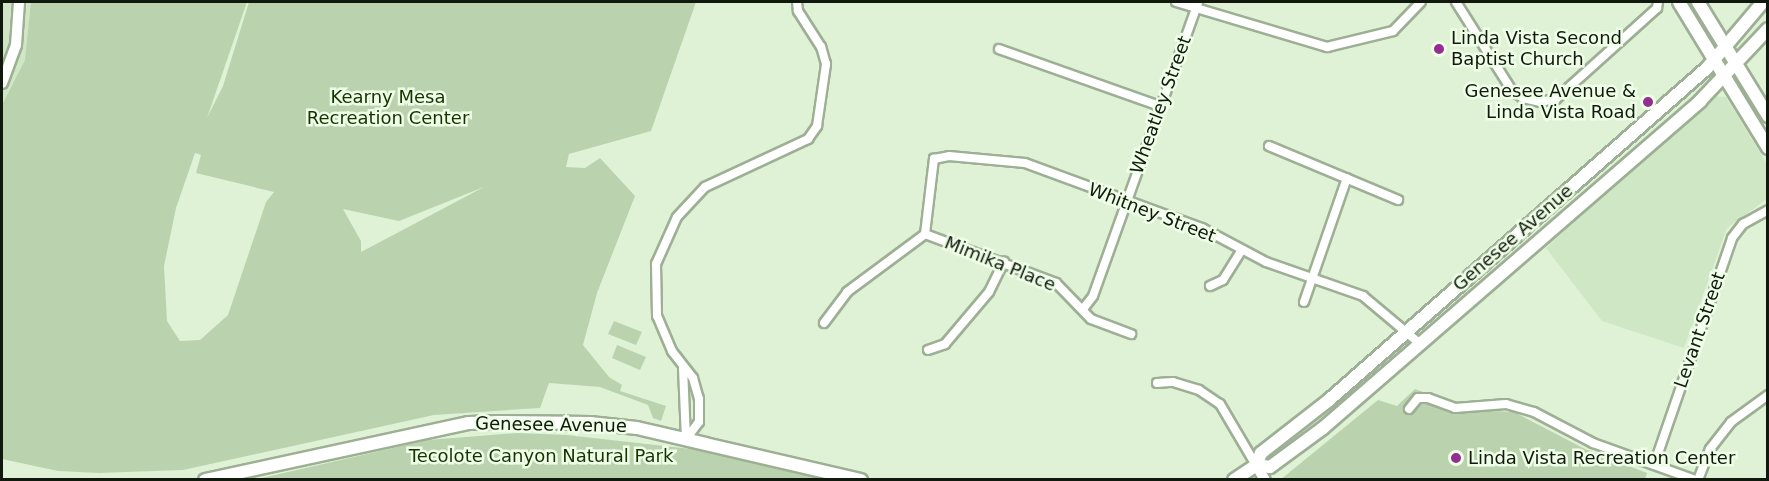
<!DOCTYPE html>
<html>
<head>
<meta charset="utf-8">
<style>
  body { margin:0 }
  #map { position:relative; width:1769px; height:481px; overflow:hidden; background:#dff2d6; font-family:"DejaVu Sans",sans-serif }
  div>[style] { position:absolute }
  .built>* { inset:0; background:#cfe7c4 }
  .green>* { inset:0; background:#bad3ae }
  .roads { filter:drop-shadow(2px 0 #9daf94) drop-shadow(-2px 0 #9daf94) drop-shadow(0 2px #9daf94) drop-shadow(0 -2px #9daf94) }
  .street>* { height:8px; margin:-4px; padding:0 4px; transform-origin:4px; border-radius:4px; background:#fff }
  .secondary>* { height:10px; margin:-5px; padding:0 5px; transform-origin:5px; border-radius:5px; background:#fff }
  .primary>* { height:12px; margin:-6px; padding:0 6px; transform-origin:6px; border-radius:6px; background:#fff }
  .dots>* { width:16px; height:16px; translate:-50% -50%; box-sizing:border-box; border:3px solid #eefee7; border-radius:50% }
  span { translate:-50% -50%; white-space:nowrap; text-align:center; line-height:1.15; -webkit-text-stroke:5px #eefee7; paint-order:stroke }
  .poi-label { font-size:18px; color:#11180e }
  .left { translate:0 -50%; text-align:left }
  .right { translate:-100% -50%; text-align:right }
  .park-label { font-size:18px; color:#163400 }
  .street-label { font-size:18px; color:#11180e }
  .frame { position:absolute; inset:0; border:3px solid #11180e; pointer-events:none }
</style>
</head>
<body>
<div id="map">
  <div class="built">
    <i style="clip-path:polygon(2px 2px,33px 2px,28px 52px,19px 80px,2px 110px)"></i>
    <i style="clip-path:polygon(1711px 96px,1726px 97px,1767px 164px,1767px 199px,1727px 228px,1684px 348px,1602px 321px,1546px 248px)"></i>
  </div>
  <div class="green">
    <i style="clip-path:polygon(evenodd,31px 2px,247px 2px,207px 118px,223px 86px,249px 2px,696px 2px,651px 131px,569px 154px,566px 167px,585px 168px,600px 158px,635px 196px,597px 293px,583px 345px,609px 377px,622px 385px,620px 391px,666px 406px,661px 421px,653px 418px,648px 405px,600px 387px,549px 383px,540px 408px,434px 415px,183px 470px,99px 473px,58px 471px,2px 459px,2px 105px,25px 60px,31px 2px,195px 153px,201px 155px,196px 173px,274px 192px,266px 202px,228px 315px,200px 340px,180px 341px,167px 321px,164px 266px,176px 208px,195px 153px,31px 2px,484px 187px,361px 252px,361px 241px,343px 209px,399px 221px,484px 187px)"></i>
    <i style="clip-path:polygon(614px 321px,642px 332px,636px 345px,608px 334px)"></i>
    <i style="clip-path:polygon(617px 345px,646px 357px,640px 370px,612px 358px)"></i>
    <i style="clip-path:polygon(1415px 389px,1474px 410px,1514px 412px,1585px 449px,1647px 473px,1645px 480px,1280px 480px,1378px 400px,1397px 406px)"></i>
    <i style="clip-path:polygon(517px 433px,567px 435px,718px 452px,829px 479px,253px 480px,428px 440px)"></i>
  </div>
  <div class="roads">
    <div class="street">
      <i style="left:1176px;top:2px;width:158px;rotate:16.6deg"></i>
      <i style="left:1327px;top:47px;width:68px;rotate:-13.6deg"></i>
      <i style="left:1393px;top:31px;width:40px;rotate:-46deg"></i>
      <i style="left:1456px;top:2px;width:103px;rotate:57.7deg"></i>
      <i style="left:1511px;top:89px;width:15px;rotate:37deg"></i>
      <i style="left:1523px;top:98px;width:17px;rotate:13deg"></i>
      <i style="left:1540px;top:102px;width:16px;rotate:-11deg"></i>
      <i style="left:1556px;top:99px;width:136px;rotate:-42deg"></i>
      <i style="left:1657px;top:8px;width:6px;rotate:-81deg"></i>
      <i style="left:999px;top:49px;width:171px;rotate:19.5deg"></i>
      <i style="left:1269px;top:146px;width:140px;rotate:22.7deg"></i>
      <i style="left:925px;top:234px;width:140px;rotate:20.5deg"></i>
      <i style="left:1056px;top:283px;width:50px;rotate:45.8deg"></i>
      <i style="left:1091px;top:319px;width:43px;rotate:20.6deg"></i>
      <i style="left:1210px;top:286px;width:14px;rotate:-25deg"></i>
      <i style="left:1223px;top:280px;width:34px;rotate:-58deg"></i>
      <i style="left:1304px;top:302px;width:131px;rotate:-70.9deg"></i>
      <i style="left:1083px;top:309px;width:16px;rotate:-52deg"></i>
      <i style="left:1093px;top:296px;width:312px;rotate:-70.3deg"></i>
      <i style="left:824px;top:323px;width:39px;rotate:-53deg"></i>
      <i style="left:847px;top:292px;width:97px;rotate:-36.6deg"></i>
      <i style="left:925px;top:234px;width:76px;rotate:-83.2deg"></i>
      <i style="left:934px;top:159px;width:15px;rotate:-11deg"></i>
      <i style="left:949px;top:156px;width:76px;rotate:5.3deg"></i>
      <i style="left:1025px;top:163px;width:189px;rotate:20.2deg"></i>
      <i style="left:1202px;top:228px;width:72px;rotate:28deg"></i>
      <i style="left:1266px;top:262px;width:103px;rotate:19.3deg"></i>
      <i style="left:1363px;top:296px;width:73px;rotate:40deg"></i>
      <i style="left:928px;top:350px;width:18px;rotate:-19deg"></i>
      <i style="left:945px;top:344px;width:68px;rotate:-49.8deg"></i>
      <i style="left:989px;top:292px;width:34px;rotate:-64deg"></i>
      <i style="left:683px;top:368px;width:71px;rotate:87.6deg"></i>
      <i style="left:1157px;top:383px;width:16px;rotate:-4deg"></i>
      <i style="left:1173px;top:382px;width:27px;rotate:17deg"></i>
      <i style="left:1199px;top:390px;width:25px;rotate:34deg"></i>
      <i style="left:1220px;top:404px;width:71px;rotate:59.5deg"></i>
      <i style="left:1409px;top:409px;width:14px;rotate:-51deg"></i>
      <i style="left:1418px;top:398px;width:10px"></i>
      <i style="left:1428px;top:398px;width:29px;rotate:20deg"></i>
      <i style="left:1455px;top:408px;width:51px;rotate:-4.5deg"></i>
      <i style="left:1506px;top:404px;width:29px;rotate:16deg"></i>
      <i style="left:1534px;top:412px;width:67px;rotate:27.7deg"></i>
      <i style="left:1593px;top:443px;width:109px;rotate:19.8deg"></i>
      <i style="left:686px;top:439px;width:21px;rotate:-53deg"></i>
      <i style="left:699px;top:422px;width:23px;rotate:-90deg"></i>
      <i style="left:699px;top:399px;width:22px;rotate:-106deg"></i>
      <i style="left:693px;top:378px;width:34px;rotate:-128deg"></i>
      <i style="left:672px;top:351px;width:38px;rotate:-113deg"></i>
      <i style="left:657px;top:316px;width:52px;rotate:-91.1deg"></i>
      <i style="left:656px;top:264px;width:51px;rotate:-65.9deg"></i>
      <i style="left:677px;top:217px;width:41px;rotate:-47deg"></i>
      <i style="left:705px;top:187px;width:114px;rotate:-25deg"></i>
      <i style="left:808px;top:139px;width:16px;rotate:-55deg"></i>
      <i style="left:817px;top:126px;width:63px;rotate:-81.7deg"></i>
      <i style="left:826px;top:64px;width:18px;rotate:-106deg"></i>
      <i style="left:821px;top:47px;width:43px;rotate:-122.6deg"></i>
      <i style="left:798px;top:11px;width:9px;rotate:-96deg"></i>
      <i style="left:1654px;top:465px;width:240px;rotate:-71deg"></i>
      <i style="left:1732px;top:238px;width:18px;rotate:-52deg"></i>
      <i style="left:1743px;top:224px;width:29px;rotate:-29deg"></i>
      <i style="left:1698px;top:480px;width:33px;rotate:-69deg"></i>
      <i style="left:1710px;top:449px;width:34px;rotate:-52deg"></i>
      <i style="left:1731px;top:422px;width:46px;rotate:-36.1deg"></i>
    </div>
    <div class="secondary">
      <i style="left:2px;top:83px;width:40px;rotate:-69.8deg"></i>
      <i style="left:16px;top:45px;width:43px;rotate:-86deg"></i>
      <i style="left:1256px;top:465px;width:17px;rotate:59deg"></i>
    </div>
    <div class="primary">
      <i style="left:1679px;top:2px;width:171px;rotate:58.6deg"></i>
      <i style="left:1698px;top:2px;width:134px;rotate:58.4deg"></i>
      <i style="left:1256px;top:465px;width:14px;rotate:8deg"></i>
      <i style="left:1270px;top:467px;width:66px;rotate:-36.3deg"></i>
      <i style="left:1323px;top:428px;width:499px;rotate:-40.9deg"></i>
      <i style="left:1700px;top:101px;width:99px;rotate:-46.6deg"></i>
      <i style="left:205px;top:480px;width:270px;rotate:-12.2deg"></i>
      <i style="left:469px;top:423px;width:30px;rotate:-2deg"></i>
      <i style="left:499px;top:422px;width:91px;rotate:0.6deg"></i>
      <i style="left:590px;top:423px;width:47px;rotate:6.1deg"></i>
      <i style="left:637px;top:428px;width:230px;rotate:13.1deg"></i>
      <i style="left:1234px;top:480px;width:27px;rotate:-34deg"></i>
      <i style="left:1256px;top:465px;width:13px;rotate:-67deg"></i>
      <i style="left:1261px;top:453px;width:86px;rotate:-37.9deg"></i>
      <i style="left:1329px;top:400px;width:503px;rotate:-41.29deg"></i>
      <i style="left:1707px;top:68px;width:87px;rotate:-49.7deg"></i>
    </div>
  </div>
  <div class="dots">
    <i style="left:1439px;top:49px;background:#962d91"></i>
    <i style="left:1648px;top:102px;background:#962d91"></i>
    <i style="left:1456px;top:458px;background:#962d91"></i>
  </div>
  <div class="poi-label">
    <span class="left" style="left:1451px;top:49px">Linda Vista Second<br>Baptist Church</span>
    <span class="right" style="left:1636px;top:102px">Genesee Avenue &amp;<br>Linda Vista Road</span>
    <span class="left" style="left:1468px;top:458px">Linda Vista Recreation Center</span>
  </div>
  <div class="park-label">
    <span style="left:388px;top:108px">Kearny Mesa<br>Recreation Center</span>
    <span style="left:541px;top:456px">Tecolote Canyon Natural Park</span>
  </div>
  <div class="street-label">
    <span style="left:1161px;top:105px;rotate:-70deg">Wheatley Street</span>
    <span style="left:1152px;top:213px;rotate:21deg">Whitney Street</span>
    <span style="left:1513px;top:238px;rotate:-41deg">Genesee Avenue</span>
    <span style="left:1000px;top:264px;rotate:22deg">Mimika Place</span>
    <span style="left:1700px;top:330px;rotate:-71deg">Levant Street</span>
    <span style="left:551px;top:425px;rotate:1deg">Genesee Avenue</span>
  </div>
  <div class="frame"></div>
</div>
</body>
</html>
